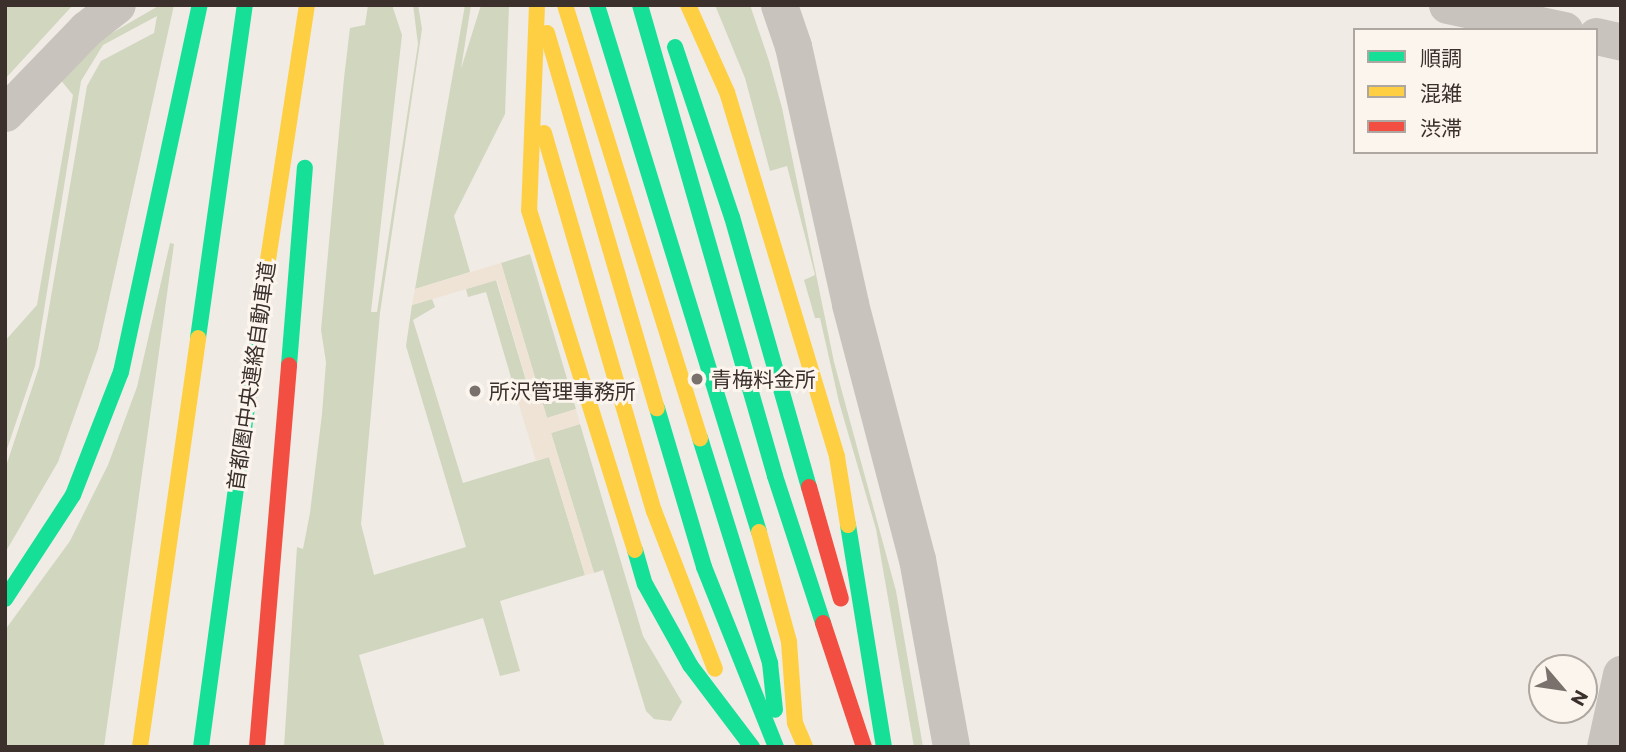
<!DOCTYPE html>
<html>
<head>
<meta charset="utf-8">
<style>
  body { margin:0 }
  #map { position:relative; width:1626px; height:752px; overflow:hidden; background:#f0ebe5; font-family:Commissioner,"Noto Sans JP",sans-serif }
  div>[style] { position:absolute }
  .green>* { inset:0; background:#d1d6bf }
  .plaza>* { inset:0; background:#eee3d5 }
  .street>* { height:37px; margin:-18.5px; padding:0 18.5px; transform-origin:18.5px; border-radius:18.5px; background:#c9c3be }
  .fast>* { height:16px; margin:-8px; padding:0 8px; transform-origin:8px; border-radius:8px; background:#16e098 }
  .slow>* { height:16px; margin:-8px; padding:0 8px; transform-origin:8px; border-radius:8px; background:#ffcf43 }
  .jam>* { height:16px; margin:-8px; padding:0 8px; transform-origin:8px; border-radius:8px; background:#f24e42 }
  .dots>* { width:19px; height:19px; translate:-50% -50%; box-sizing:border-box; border:4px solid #fbf5ee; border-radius:50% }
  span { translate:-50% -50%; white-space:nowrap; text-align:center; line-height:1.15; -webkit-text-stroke:6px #fbf5ee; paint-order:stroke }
  .street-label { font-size:21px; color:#3b302b }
  .poi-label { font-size:21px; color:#3b302b }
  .left { translate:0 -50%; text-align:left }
  .frame { position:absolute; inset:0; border:7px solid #3b302b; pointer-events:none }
  .legend { position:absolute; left:1353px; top:28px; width:245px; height:126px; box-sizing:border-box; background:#fbf5ee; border:2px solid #aea6a0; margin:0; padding:9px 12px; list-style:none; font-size:21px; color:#3b302b }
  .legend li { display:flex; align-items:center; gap:14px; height:35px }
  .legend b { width:35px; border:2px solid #aea6a0 }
  .north { position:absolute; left:1528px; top:654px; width:70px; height:70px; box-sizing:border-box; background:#fbf5ee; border:2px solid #aea6a0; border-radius:50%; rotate:119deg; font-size:19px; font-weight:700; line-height:28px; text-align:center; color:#3b302b }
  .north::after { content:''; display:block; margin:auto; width:24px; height:32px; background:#7a716c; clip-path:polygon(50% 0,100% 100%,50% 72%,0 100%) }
</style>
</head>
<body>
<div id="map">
  <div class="green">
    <i style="clip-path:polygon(5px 5px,73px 5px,5px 79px)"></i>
    <i style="clip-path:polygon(160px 5px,174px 5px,98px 349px,58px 462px,5px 553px,5px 469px,39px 367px,87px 86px,101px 61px,154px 33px,157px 16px,103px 45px,81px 81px,35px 366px,5px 455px,5px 341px,37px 305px,73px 95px,59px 78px,105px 37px)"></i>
    <i style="clip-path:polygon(368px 5px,392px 5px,402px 35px,371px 312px,377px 312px,418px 44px,413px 5px,418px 5px,422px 29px,380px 313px,361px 524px,374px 575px,466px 547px,406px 346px,412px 305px,432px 299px,435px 307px,413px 320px,463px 483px,549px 457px,585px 575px,500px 601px,520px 671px,500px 676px,483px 618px,359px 655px,385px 747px,284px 747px,297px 547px,303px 549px,310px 513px,322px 414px,326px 362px,321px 330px,344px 78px,350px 28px,365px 25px)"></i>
    <i style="clip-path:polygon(465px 5px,471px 5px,461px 69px,481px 5px,509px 5px,505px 114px,454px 216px,470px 272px,415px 289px)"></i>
    <i style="clip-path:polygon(715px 5px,750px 5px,769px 61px,782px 108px,834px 362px,896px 591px,923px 747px,914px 747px,876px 529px,839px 402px,820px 318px,815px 318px,804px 280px,815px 275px,787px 166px,770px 171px,745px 78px)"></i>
    <i style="clip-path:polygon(170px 243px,174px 244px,104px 747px,5px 747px,5px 630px,70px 541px,108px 465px,137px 387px)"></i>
    <i style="clip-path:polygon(530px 254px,576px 409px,547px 418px,501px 263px)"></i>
    <i style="clip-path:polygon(496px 280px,530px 394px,517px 398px,486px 292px,468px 297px,466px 289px)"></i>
    <i style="clip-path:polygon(580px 424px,643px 636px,682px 702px,671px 721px,654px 719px,646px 711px,603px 570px,594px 573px,551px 433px)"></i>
  </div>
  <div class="plaza">
    <i style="clip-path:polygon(501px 263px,547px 418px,576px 409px,580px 424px,551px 433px,594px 573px,585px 575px,549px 457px,536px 461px,517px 398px,530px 393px,497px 280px,412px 305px,415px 289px)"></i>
  </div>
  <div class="street">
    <i style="left:779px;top:5px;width:43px;rotate:71.1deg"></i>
    <i style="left:793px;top:46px;width:264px;rotate:77.5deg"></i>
    <i style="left:850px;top:304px;width:264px;rotate:75.3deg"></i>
    <i style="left:917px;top:559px;width:191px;rotate:79.7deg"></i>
    <i style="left:1447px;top:5px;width:120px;rotate:12.1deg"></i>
    <i style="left:1596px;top:36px;width:26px;rotate:13deg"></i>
    <i style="left:5px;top:113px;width:117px;rotate:-46deg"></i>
    <i style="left:86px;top:29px;width:39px;rotate:-38deg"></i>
    <i style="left:1605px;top:747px;width:75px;rotate:-77.6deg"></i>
  </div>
  <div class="fast">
    <i style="left:597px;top:5px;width:551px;rotate:72.91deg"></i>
    <i style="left:640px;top:5px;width:490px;rotate:74deg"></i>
    <i style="left:775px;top:476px;width:155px;rotate:71.9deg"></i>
    <i style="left:675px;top:47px;width:179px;rotate:71.5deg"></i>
    <i style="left:732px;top:217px;width:281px;rotate:74.1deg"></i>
    <i style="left:198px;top:338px;width:336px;rotate:-82deg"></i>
    <i style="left:289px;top:365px;width:198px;rotate:-85.4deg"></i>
    <i style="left:657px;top:408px;width:166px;rotate:73.5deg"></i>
    <i style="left:704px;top:567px;width:194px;rotate:68.2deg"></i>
    <i style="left:700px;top:438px;width:236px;rotate:72.7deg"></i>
    <i style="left:770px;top:663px;width:47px;rotate:83.9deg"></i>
    <i style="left:848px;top:525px;width:225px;rotate:80.8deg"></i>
    <i style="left:635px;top:550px;width:35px;rotate:74deg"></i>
    <i style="left:645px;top:584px;width:93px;rotate:60.9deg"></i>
    <i style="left:690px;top:665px;width:103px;rotate:52.9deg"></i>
    <i style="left:5px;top:599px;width:124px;rotate:-56.8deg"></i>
    <i style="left:73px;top:495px;width:132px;rotate:-68.7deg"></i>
    <i style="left:121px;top:372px;width:375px;rotate:-77.9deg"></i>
    <i style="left:201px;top:747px;width:439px;rotate:-82.3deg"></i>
  </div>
  <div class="slow">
    <i style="left:537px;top:5px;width:205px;rotate:92.2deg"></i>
    <i style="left:529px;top:210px;width:356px;rotate:72.7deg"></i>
    <i style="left:565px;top:5px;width:454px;rotate:72.7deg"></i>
    <i style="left:688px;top:5px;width:95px;rotate:65.9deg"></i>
    <i style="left:727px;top:92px;width:381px;rotate:73.2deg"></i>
    <i style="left:837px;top:457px;width:69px;rotate:80.8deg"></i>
    <i style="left:547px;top:33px;width:391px;rotate:73.7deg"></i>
    <i style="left:544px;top:133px;width:394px;rotate:73.8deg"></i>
    <i style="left:654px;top:511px;width:169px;rotate:68.9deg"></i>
    <i style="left:260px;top:312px;width:311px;rotate:-81.3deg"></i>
    <i style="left:759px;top:532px;width:114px;rotate:74.7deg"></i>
    <i style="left:789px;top:642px;width:81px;rotate:85.8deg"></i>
    <i style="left:795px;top:723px;width:26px;rotate:67deg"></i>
    <i style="left:140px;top:747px;width:413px;rotate:-81.9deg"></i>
  </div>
  <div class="jam">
    <i style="left:809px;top:487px;width:116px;rotate:74.1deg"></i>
    <i style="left:823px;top:623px;width:131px;rotate:71.7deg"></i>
    <i style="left:257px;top:747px;width:383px;rotate:-85.2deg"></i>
  </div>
  <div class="dots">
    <i style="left:697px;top:379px;background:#7a716c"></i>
    <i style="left:475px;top:391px;background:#7a716c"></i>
  </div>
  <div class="street-label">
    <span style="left:251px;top:376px;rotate:-82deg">首都圏中央連絡自動車道</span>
  </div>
  <div class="poi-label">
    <span class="left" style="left:711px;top:379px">青梅料金所</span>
    <span class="left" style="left:489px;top:391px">所沢管理事務所</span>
  </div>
  <div class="frame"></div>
  <ul class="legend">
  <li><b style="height:9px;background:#16e098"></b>順調</li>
  <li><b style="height:9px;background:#ffcf43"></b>混雑</li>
  <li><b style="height:9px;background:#f24e42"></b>渋滞</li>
  </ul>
  <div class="north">N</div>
</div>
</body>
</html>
